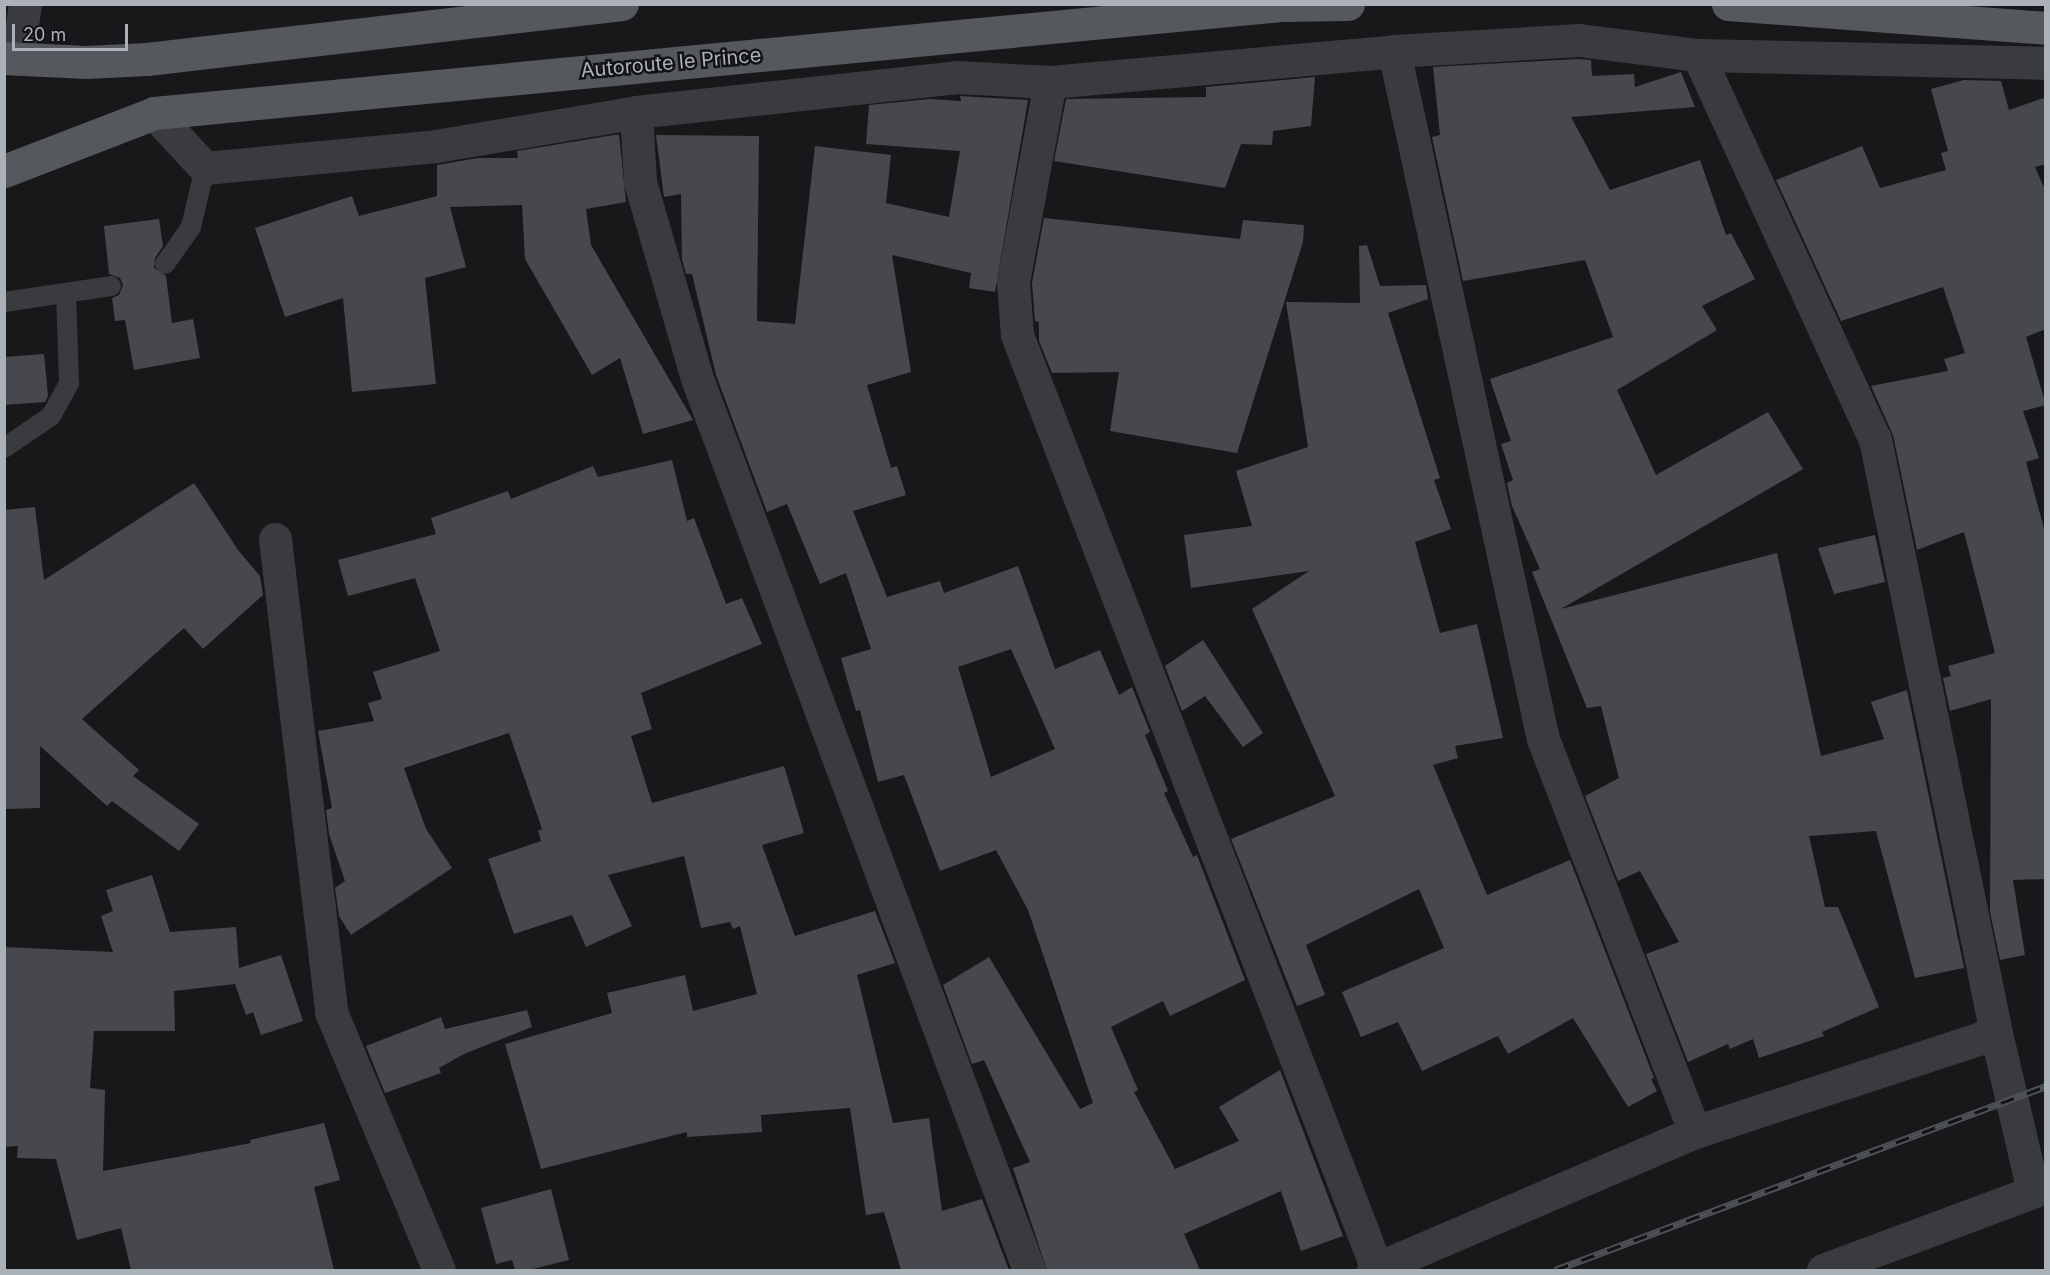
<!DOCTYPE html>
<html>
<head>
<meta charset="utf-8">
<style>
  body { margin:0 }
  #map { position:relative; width:2050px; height:1275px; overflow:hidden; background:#18181a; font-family:Inter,sans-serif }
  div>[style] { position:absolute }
  .building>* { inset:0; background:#47484d }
  .service>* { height:20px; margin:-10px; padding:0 10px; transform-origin:10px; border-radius:10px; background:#393b3e }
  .minor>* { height:33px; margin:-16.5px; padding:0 16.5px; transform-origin:16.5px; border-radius:16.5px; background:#393b3e }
  .primary>* { height:33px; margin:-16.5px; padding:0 16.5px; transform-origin:16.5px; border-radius:16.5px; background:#55585d }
  .rail>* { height:7px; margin-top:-3.5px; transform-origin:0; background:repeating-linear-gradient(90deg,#131315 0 14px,#4e5155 0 28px); box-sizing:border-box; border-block:2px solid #4e5155 }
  span { translate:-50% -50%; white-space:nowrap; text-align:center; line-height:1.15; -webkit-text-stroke:5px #131315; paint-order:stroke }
  .street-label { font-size:20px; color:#abb1b9 }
  .frame { position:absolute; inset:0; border:6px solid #abb1b9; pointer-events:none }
  .scale { position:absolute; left:12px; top:24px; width:116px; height:27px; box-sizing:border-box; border:3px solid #abb1b9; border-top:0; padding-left:8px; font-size:18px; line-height:21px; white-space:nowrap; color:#abb1b9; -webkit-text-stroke:4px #131315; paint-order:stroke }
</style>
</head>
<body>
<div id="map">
  <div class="building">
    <i style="clip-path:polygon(1578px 59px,1591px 60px,1592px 76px,1634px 74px,1635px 87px,1681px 72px,1695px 107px,1571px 117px,1610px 190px,1700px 160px,1726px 235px,1731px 233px,1755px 279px,1702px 306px,1717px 330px,1617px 390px,1656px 475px,1768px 412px,1803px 469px,1561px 609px,1777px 553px,1821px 756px,1884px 739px,1871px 702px,1907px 690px,1964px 968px,1915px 978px,1876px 831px,1809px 836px,1825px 907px,1838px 907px,1879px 1007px,1822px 1032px,1824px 1036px,1759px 1058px,1753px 1039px,1730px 1049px,1728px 1044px,1688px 1062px,1646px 954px,1679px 942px,1640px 871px,1618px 881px,1585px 796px,1619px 778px,1601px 706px,1587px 708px,1532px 572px,1540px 569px,1512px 506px,1507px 483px,1513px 480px,1501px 444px,1511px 441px,1490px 379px,1613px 337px,1585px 260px,1463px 281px,1432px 137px,1440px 135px,1433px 67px)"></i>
    <i style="clip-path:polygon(1315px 77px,1311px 126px,1273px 131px,1272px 145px,1241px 144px,1225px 188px,1054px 161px,1066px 99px,1206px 97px,1206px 87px)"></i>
    <i style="clip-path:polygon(1964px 80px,2001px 81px,2009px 110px,2046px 97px,2046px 164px,2035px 167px,2046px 192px,2046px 329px,2026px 337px,2046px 405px,2023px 411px,2039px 458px,2026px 462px,2046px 536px,2046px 879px,2013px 880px,2025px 955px,2000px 960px,1990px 912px,1991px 699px,1950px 711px,1943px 678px,1951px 676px,1948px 666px,1995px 653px,1964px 532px,1917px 550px,1893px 435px,1871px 386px,1948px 371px,1944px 359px,1965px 353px,1943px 287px,1841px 321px,1776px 180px,1862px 146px,1880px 188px,1946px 170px,1941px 153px,1948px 151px,1931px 89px)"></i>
    <i style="clip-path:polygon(evenodd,960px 96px,1028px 100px,995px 292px,969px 288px,971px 273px,892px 255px,911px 372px,867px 385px,891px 468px,897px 466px,906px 495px,853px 511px,887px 597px,940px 581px,944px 593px,1018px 566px,1055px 669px,1100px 650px,1119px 695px,1132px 687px,1150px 732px,1145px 735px,1168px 791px,1164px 793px,1193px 857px,1197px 855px,1245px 980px,1170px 1016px,1163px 1001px,1111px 1027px,1138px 1090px,1134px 1092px,1175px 1169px,1239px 1141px,1219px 1107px,1280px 1070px,1343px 1236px,1301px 1251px,1281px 1191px,1184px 1234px,1200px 1270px,1047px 1270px,1013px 1168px,1030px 1162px,984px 1060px,972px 1064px,943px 985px,989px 957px,1080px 1109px,1093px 1103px,1028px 910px,996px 850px,940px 871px,904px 775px,878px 782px,860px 710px,856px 711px,841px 658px,871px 649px,846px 573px,820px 584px,787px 504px,767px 512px,716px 375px,692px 274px,686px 274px,682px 260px,681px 194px,664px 197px,656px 135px,759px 136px,757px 321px,795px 324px,815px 146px,891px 155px,886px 203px,949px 217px,960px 151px,866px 144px,869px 105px,930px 99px,961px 101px,960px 96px,1011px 649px,1055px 749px,991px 777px,958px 667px,1011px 649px)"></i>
    <i style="clip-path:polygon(614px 135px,619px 135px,626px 202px,586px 209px,591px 245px,693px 420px,643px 434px,620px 358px,592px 375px,525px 259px,522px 205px,450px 207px,466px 267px,425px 278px,436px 384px,352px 392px,343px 298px,285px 317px,255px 228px,352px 196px,359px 216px,437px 196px,437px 165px,478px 158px,518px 158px,517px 151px)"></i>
    <i style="clip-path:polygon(1044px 218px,1240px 239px,1243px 220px,1304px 225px,1303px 242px,1237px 453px,1110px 431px,1119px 372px,1052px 373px,1039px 341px,1039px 322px,1035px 321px,1032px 283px)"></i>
    <i style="clip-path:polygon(159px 219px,163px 246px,155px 258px,154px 268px,166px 276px,172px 323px,193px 319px,200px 358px,134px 370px,125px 320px,115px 321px,112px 298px,119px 295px,123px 285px,120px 278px,109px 274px,104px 226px)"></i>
    <i style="clip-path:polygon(1367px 245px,1380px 286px,1426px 285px,1428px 299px,1388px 313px,1440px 478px,1434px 480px,1451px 529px,1415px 542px,1440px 633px,1477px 624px,1503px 738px,1455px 746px,1458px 758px,1433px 765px,1487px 895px,1570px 860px,1654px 1078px,1651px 1079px,1657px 1091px,1628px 1107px,1573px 1018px,1508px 1054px,1498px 1036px,1422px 1071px,1398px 1022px,1361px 1037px,1342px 992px,1444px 948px,1419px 889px,1306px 945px,1325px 995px,1297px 1006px,1231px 839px,1335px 796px,1252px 609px,1309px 571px,1191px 588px,1184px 535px,1252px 526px,1236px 471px,1308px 447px,1286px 302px,1360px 303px,1359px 246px)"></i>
    <i style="clip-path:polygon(44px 354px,48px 396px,45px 402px,4px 405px,4px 357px)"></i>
    <i style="clip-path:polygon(672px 460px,687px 521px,694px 518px,726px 604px,742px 598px,762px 644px,641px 693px,652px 729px,631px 736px,652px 803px,784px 766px,804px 833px,762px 845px,795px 936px,875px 911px,895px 963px,857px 975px,893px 1123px,929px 1118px,942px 1211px,982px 1199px,1009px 1270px,901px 1270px,884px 1212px,866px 1215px,850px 1108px,761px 1115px,762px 1132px,687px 1137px,687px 1132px,541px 1169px,505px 1044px,612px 1013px,607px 993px,685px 975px,693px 1011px,757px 994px,740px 926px,733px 929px,730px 922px,701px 928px,684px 856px,608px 875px,632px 926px,586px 947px,572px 915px,514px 934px,488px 859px,541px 841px,538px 831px,542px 829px,509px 733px,404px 768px,426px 829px,452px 868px,351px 935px,339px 916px,335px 888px,345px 881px,329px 834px,326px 810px,332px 808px,318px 731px,374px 721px,368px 703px,382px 699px,373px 672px,440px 651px,415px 578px,348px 596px,338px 560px,436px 534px,431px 518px,508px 491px,511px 499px,593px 466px,598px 477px)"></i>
    <i style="clip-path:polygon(194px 483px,238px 550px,260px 576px,263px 595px,203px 649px,184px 628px,82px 719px,139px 770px,133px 776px,199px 824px,179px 851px,112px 801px,107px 806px,40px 746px,40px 808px,4px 809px,4px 510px,35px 507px,44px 580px)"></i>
    <i style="clip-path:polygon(1875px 535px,1885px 582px,1834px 594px,1818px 548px)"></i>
    <i style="clip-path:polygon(1203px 640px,1263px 733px,1243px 747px,1205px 696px,1182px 711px,1165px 666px)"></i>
    <i style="clip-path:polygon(152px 875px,170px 932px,236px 927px,239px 968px,281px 955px,303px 1021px,261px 1035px,253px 1012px,246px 1015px,235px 984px,174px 991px,175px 1031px,94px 1031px,90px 1088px,105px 1090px,103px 1171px,251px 1143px,250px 1140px,324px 1123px,340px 1180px,314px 1187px,334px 1270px,131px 1270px,121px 1228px,77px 1240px,56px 1159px,17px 1158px,18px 1146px,4px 1147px,4px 947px,113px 952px,101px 916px,113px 911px,106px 890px)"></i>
    <i style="clip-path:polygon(527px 1010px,532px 1027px,464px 1054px,439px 1068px,441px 1073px,385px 1093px,366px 1046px,441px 1017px,445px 1029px)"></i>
    <i style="clip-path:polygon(551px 1189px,569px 1260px,529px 1270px,515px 1270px,512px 1260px,496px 1264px,481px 1208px)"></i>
  </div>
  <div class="service">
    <i style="left:165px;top:264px;width:45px;rotate:-54.9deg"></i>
    <i style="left:191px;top:227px;width:61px;rotate:-76.7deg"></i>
    <i style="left:4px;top:302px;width:108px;rotate:-8.5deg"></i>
    <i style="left:4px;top:448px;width:57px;rotate:-34.2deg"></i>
    <i style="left:51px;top:416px;width:38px;rotate:-61deg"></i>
    <i style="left:69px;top:383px;width:90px;rotate:-91.9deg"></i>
  </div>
  <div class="minor">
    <i style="left:1394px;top:51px;width:704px;rotate:77.78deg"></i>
    <i style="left:1543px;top:739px;width:421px;rotate:68.9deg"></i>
    <i style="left:1698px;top:55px;width:423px;rotate:65.3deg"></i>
    <i style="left:1875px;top:439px;width:606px;rotate:78.49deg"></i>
    <i style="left:1996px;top:1033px;width:162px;rotate:76.8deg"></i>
    <i style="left:17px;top:59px;width:56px;rotate:-81.7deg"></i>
    <i style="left:1050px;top:82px;width:203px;rotate:100.5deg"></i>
    <i style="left:1013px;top:282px;width:53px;rotate:85.7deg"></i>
    <i style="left:1017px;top:335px;width:1001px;rotate:68.92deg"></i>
    <i style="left:636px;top:112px;width:70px;rotate:86.7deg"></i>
    <i style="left:640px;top:182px;width:207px;rotate:73.8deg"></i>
    <i style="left:698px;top:381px;width:949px;rotate:69.58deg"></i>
    <i style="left:154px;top:113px;width:75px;rotate:47.2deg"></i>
    <i style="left:205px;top:168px;width:232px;rotate:-5.4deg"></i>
    <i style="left:436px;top:146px;width:203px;rotate:-9.6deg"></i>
    <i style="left:636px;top:112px;width:323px;rotate:-6.2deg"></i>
    <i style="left:957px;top:77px;width:93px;rotate:3.1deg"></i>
    <i style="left:1050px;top:82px;width:345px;rotate:-5.1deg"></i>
    <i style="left:1394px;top:51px;width:185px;rotate:-3.4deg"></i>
    <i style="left:1579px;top:40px;width:120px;rotate:7.2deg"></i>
    <i style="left:1698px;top:55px;width:348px;rotate:1.3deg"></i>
    <i style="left:275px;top:539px;width:476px;rotate:83.2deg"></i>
    <i style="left:331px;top:1012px;width:280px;rotate:67.3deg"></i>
    <i style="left:1373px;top:1270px;width:350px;rotate:-23.2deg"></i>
    <i style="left:1695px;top:1132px;width:317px;rotate:-18.2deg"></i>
    <i style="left:1823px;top:1270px;width:238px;rotate:-20.4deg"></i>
  </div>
  <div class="primary">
    <i style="left:1728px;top:4px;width:319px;rotate:4.3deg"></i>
    <i style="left:4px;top:58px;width:82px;rotate:2.8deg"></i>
    <i style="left:86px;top:62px;width:61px;rotate:-2.8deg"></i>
    <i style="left:147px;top:59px;width:478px;rotate:-6.6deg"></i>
    <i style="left:4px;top:171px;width:161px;rotate:-21.1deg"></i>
    <i style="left:154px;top:113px;width:1132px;rotate:-5.47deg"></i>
    <i style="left:1281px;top:5px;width:67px;rotate:-0.9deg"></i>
  </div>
  <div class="rail">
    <i style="left:1555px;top:1270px;width:524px;rotate:-20.54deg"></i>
  </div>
  <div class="street-label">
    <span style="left:671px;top:63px;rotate:-5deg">Autoroute le Prince</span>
  </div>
  <div class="frame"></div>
  <div class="scale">20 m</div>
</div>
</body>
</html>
